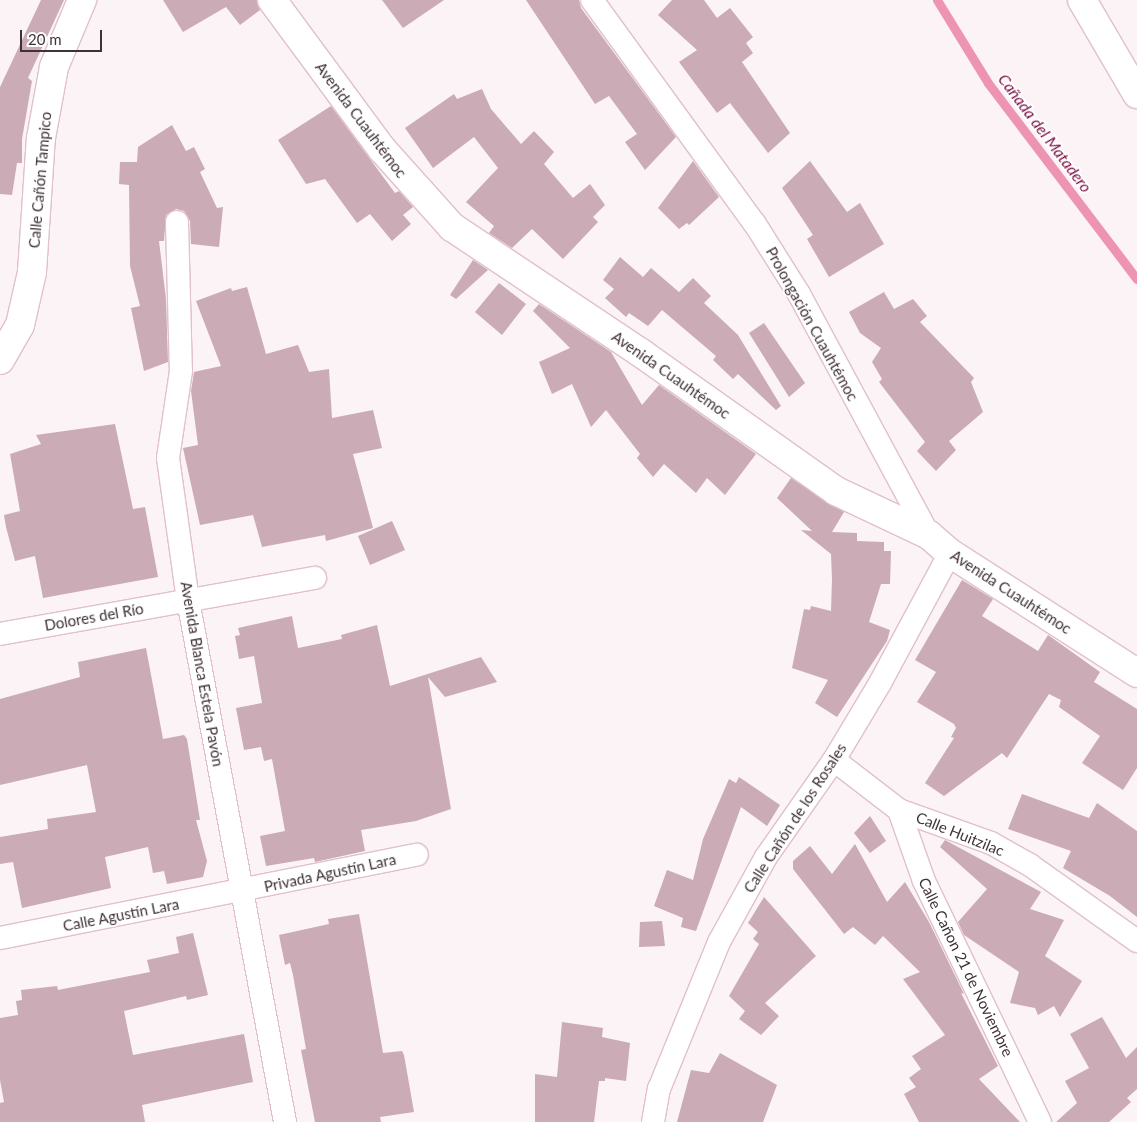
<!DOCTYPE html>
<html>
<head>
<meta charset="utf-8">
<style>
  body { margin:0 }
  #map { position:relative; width:1137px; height:1122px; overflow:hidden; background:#fbf3f5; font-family:Lato,sans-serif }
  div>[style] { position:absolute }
  .stream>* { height:9px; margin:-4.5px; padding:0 4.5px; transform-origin:4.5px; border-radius:4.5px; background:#ee94b3 }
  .building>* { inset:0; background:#cbabb5 }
  .roads { filter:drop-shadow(1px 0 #e1c0ca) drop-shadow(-1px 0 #e1c0ca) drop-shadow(0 1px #e1c0ca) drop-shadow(0 -1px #e1c0ca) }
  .street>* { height:22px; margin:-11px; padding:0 11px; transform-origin:11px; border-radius:11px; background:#fff }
  .secondary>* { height:28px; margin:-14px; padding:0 14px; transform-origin:14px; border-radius:14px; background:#fff }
  .highway>* { height:28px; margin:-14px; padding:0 14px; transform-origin:14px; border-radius:14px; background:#fff }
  span { translate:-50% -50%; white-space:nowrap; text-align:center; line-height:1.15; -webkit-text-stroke:4px #fff; paint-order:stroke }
  .street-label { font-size:15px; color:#3f3236 }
  .water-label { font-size:16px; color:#790e42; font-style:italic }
  .scale { position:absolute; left:20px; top:30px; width:82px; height:22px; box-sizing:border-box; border:2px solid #3f3236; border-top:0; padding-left:6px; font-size:15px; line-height:18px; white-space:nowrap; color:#3f3236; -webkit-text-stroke:4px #fff; paint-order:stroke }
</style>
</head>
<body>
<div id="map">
  <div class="stream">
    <i style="left:937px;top:0;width:97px;rotate:58.4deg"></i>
    <i style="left:988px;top:83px;width:246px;rotate:52.8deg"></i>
  </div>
  <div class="building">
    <i style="clip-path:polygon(41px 0,64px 0,28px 78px,32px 81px,22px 139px,22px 163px,17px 163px,12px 195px,0 194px,0 87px)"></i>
    <i style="clip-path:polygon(163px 0,257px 0,260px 10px,240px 25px,226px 7px,183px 32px)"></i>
    <i style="clip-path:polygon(382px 0,444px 0,403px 28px)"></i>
    <i style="clip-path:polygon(526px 0,579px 0,581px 8px,676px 137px,645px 170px,625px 142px,637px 134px,609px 96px,595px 104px)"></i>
    <i style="clip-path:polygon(672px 0,704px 0,717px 18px,730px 8px,753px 37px,746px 43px,753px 53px,742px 62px,790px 133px,768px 153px,730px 103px,717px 113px,679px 62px,697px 50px,658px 15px)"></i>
    <i style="clip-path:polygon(482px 89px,491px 109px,521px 144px,534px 131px,554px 152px,544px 164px,573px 198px,590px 184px,605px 205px,593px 217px,598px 222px,563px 259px,532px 229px,512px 248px,489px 233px,494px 226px,466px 202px,498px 168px,474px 137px,433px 168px,405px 128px,454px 94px,457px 99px)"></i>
    <i style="clip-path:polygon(331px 106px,395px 193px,399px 191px,413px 207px,403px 215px,411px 224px,392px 241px,370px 214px,357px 223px,325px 179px,306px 184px,278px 140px)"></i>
    <i style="clip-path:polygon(172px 125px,186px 151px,194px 147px,205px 169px,200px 172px,217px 208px,223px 207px,219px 247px,191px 244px,190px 221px,184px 211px,176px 209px,166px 215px,164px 241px,159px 241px,166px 299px,168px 362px,144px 371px,131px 308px,140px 306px,130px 266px,129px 185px,119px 184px,120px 162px,137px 162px,138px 147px)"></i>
    <i style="clip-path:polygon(693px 161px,719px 197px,689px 225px,687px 223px,679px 229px,658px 208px)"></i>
    <i style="clip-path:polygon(810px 161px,847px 212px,860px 203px,884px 244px,829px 277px,807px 239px,813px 235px,782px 188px)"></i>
    <i style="clip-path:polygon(620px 257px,643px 277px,651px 268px,679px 292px,693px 278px,711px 296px,704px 303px,738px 335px,781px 406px,776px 410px,738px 374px,733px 379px,713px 360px,716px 356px,662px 310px,648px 326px,629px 313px,626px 317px,605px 298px,614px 289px,603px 280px)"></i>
    <i style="clip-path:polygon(473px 260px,488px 270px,456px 299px,450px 295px)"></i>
    <i style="clip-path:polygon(499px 283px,526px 304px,502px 335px,475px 312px)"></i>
    <i style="clip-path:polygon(247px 287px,266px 354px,298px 345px,309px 372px,329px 369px,332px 418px,373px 410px,382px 448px,353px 454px,373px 528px,326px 541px,325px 535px,262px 547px,253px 515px,200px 525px,183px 448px,198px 445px,191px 391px,194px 372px,221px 366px,196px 301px,231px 288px,232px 291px)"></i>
    <i style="clip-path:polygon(884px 292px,894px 309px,913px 299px,927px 316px,920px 322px,974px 378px,971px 382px,983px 412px,949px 441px,956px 450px,936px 471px,917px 451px,925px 442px,879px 382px,882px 379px,872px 362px,881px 348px,860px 333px,849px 312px)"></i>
    <i style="clip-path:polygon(539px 304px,611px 352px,642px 405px,659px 385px,756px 454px,725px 495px,707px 478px,696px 493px,664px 464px,653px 477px,637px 458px,640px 454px,606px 410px,591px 427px,572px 384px,552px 394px,539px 362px,570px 348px,533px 311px)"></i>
    <i style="clip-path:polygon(764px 323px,805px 383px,789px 397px,749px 333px)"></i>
    <i style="clip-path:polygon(115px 424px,133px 509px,145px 507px,158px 577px,43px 598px,35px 556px,15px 561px,6px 527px,4px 515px,20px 511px,10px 454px,41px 444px,36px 435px)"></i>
    <i style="clip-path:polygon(791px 478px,844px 512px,832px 532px,857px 533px,857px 541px,884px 542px,884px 551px,891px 551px,890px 584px,881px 584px,869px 622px,890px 630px,887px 641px,837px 717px,815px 703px,828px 680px,792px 668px,804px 609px,810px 610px,811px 606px,831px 611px,832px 579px,831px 554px,801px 530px,812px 531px,777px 498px)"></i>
    <i style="clip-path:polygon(392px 521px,405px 550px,370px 565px,358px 536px)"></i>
    <i style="clip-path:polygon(962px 580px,993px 599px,982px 616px,1038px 651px,1048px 635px,1100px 672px,1094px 682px,1137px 709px,1137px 768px,1123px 790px,1082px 763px,1100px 736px,1059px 707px,1061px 700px,1049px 694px,1007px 758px,1002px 753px,944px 796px,925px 783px,954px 738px,951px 737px,956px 728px,954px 724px,917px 702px,936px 672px,915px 660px)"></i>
    <i style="clip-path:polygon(292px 616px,298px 648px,342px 639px,341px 635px,377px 625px,390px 686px,481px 657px,497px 682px,445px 697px,428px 677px,451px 809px,416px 821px,361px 830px,365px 851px,315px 862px,314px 858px,266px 866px,260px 836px,285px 831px,272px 759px,264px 761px,261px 747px,244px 750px,236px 708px,262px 703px,254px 656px,239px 659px,235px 636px,240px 635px,238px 628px)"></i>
    <i style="clip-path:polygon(146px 648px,163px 739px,184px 735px,187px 739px,200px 820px,196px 820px,207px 861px,203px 877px,167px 884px,164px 871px,153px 873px,148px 847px,105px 857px,111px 888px,22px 908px,13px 862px,0 864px,0 837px,48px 829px,47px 819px,96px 812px,87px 765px,0 785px,0 699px,80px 677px,78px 662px)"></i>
    <i style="clip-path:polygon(739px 777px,780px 805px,767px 826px,741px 807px,696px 931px,681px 927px,683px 918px,654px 906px,667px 870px,693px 880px,703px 839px,729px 779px,736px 783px)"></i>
    <i style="clip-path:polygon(1022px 794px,1089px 818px,1097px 803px,1137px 831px,1137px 917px,1110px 896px,1063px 868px,1071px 851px,1008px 829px)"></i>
    <i style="clip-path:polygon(870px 816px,886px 841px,870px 853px,854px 833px)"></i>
    <i style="clip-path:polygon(945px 840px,1041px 892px,1030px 909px,1064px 920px,1045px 956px,1082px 981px,1060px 1017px,1054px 1006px,1038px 1015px,1035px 1008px,1010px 1003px,1019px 972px,964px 935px,958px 922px,987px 889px,940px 847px)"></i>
    <i style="clip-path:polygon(855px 844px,887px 902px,905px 882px,929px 922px,964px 994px,961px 993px,998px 1066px,979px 1079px,1020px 1122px,919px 1122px,904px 1094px,916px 1087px,909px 1078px,921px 1069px,912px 1056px,945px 1035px,903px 979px,920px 972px,883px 936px,875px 945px,853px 927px,844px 934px,793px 869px,793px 861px,810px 846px,832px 874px)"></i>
    <i style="clip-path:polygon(764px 897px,816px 956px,765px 1003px,779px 1016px,761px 1035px,739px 1019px,745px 1011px,729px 996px,759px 944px,753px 939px,758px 932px,748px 923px)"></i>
    <i style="clip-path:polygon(359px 914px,383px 1053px,402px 1051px,404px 1055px,414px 1112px,380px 1117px,381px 1122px,315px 1122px,301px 1050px,306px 1049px,293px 975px,290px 963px,285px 965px,279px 935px,329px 924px,328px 919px)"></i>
    <i style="clip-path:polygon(662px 921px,665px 946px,639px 947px,640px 922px)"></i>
    <i style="clip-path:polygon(193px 933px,208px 995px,187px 1000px,186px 996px,124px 1011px,133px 1055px,244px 1034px,253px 1082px,142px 1105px,145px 1122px,0 1122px,0 1103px,4px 1102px,0 1080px,0 1018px,18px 1015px,16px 1001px,22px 1000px,21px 990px,57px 986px,58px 990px,150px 972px,147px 960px,179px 953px,176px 937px)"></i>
    <i style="clip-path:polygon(1102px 1017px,1126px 1058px,1137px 1047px,1137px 1089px,1127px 1098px,1131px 1102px,1109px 1122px,1056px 1122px,1077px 1103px,1065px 1081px,1089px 1068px,1070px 1034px)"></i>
    <i style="clip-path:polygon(562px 1022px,603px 1028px,602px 1037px,630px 1043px,626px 1081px,605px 1078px,605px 1081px,599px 1081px,594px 1122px,535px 1122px,535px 1074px,557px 1077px)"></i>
    <i style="clip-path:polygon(720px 1053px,777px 1085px,763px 1122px,677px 1122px,691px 1070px,709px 1073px)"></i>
  </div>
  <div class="roads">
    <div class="street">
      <i style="left:592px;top:0;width:277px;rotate:54deg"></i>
      <i style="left:755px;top:224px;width:83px;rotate:57.8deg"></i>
      <i style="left:799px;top:294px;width:274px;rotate:61.7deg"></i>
      <i style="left:177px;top:222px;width:149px;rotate:88.5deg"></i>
      <i style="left:181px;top:371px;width:88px;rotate:98.5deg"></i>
      <i style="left:168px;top:458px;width:143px;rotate:82deg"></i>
      <i style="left:188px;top:600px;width:531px;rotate:79.47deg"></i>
      <i style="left:0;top:634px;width:320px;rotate:-10.1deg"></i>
      <i style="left:834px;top:760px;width:82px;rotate:37.6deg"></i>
      <i style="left:899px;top:810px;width:98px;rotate:19.7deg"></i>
      <i style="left:991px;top:843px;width:45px;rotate:29.4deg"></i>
      <i style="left:1030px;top:865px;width:131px;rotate:35.4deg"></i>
      <i style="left:899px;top:810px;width:75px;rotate:70.6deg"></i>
      <i style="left:924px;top:881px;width:267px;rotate:64.3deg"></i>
      <i style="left:0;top:938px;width:425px;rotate:-11.3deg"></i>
      <i style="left:653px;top:1122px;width:34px;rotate:-80deg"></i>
      <i style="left:659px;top:1089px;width:159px;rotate:-67.8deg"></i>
      <i style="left:719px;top:942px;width:97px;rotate:-61.1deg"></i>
      <i style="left:766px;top:857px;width:118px;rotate:-55deg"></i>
      <i style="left:834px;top:760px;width:90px;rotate:-59.1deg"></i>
      <i style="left:880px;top:683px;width:148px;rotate:-61.7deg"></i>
    </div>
    <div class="secondary">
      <i style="left:272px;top:0;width:185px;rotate:53.6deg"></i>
      <i style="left:382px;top:149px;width:105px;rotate:48.1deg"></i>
      <i style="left:452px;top:227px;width:227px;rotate:33.7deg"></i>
      <i style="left:641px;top:353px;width:239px;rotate:35.3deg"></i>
      <i style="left:836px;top:491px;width:103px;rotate:25.3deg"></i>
      <i style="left:929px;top:535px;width:28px;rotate:41deg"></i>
      <i style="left:950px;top:553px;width:222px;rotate:32.7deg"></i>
      <i style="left:0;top:360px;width:40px;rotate:-60.3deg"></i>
      <i style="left:20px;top:325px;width:54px;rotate:-77.2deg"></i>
      <i style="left:32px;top:272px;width:134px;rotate:-86.2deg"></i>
      <i style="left:41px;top:138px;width:72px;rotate:-79.6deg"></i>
      <i style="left:54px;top:67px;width:73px;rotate:-67.3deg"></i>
    </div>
    <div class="highway">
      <i style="left:1082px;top:0;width:109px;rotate:59.7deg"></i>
    </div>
  </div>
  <div class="street-label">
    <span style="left:361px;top:120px;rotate:53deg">Avenida Cuauhtémoc</span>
    <span style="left:40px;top:180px;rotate:-85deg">Calle Cañón Tampico</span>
    <span style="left:812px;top:324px;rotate:61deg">Prolongación Cuauhtémoc</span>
    <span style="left:671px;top:375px;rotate:35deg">Avenida Cuauhtémoc</span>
    <span style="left:1011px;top:592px;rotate:33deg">Avenida Cuauhtémoc</span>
    <span style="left:94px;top:617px;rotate:-10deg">Dolores del Río</span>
    <span style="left:202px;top:674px;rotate:80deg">Avenida Blanca Estela Pavón</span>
    <span style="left:795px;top:818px;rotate:-57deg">Calle Cañón de los Rosales</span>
    <span style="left:960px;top:834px;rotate:22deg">Calle Huitzilac</span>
    <span style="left:330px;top:873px;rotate:-12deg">Privada Agustín Lara</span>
    <span style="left:121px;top:915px;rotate:-11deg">Calle Agustín Lara</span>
    <span style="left:966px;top:967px;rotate:64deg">Calle Cañon 21 de Noviembre</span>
  </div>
  <div class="water-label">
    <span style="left:1045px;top:133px;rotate:53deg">Cañada del Matadero</span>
  </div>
  <div class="scale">20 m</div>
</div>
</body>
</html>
